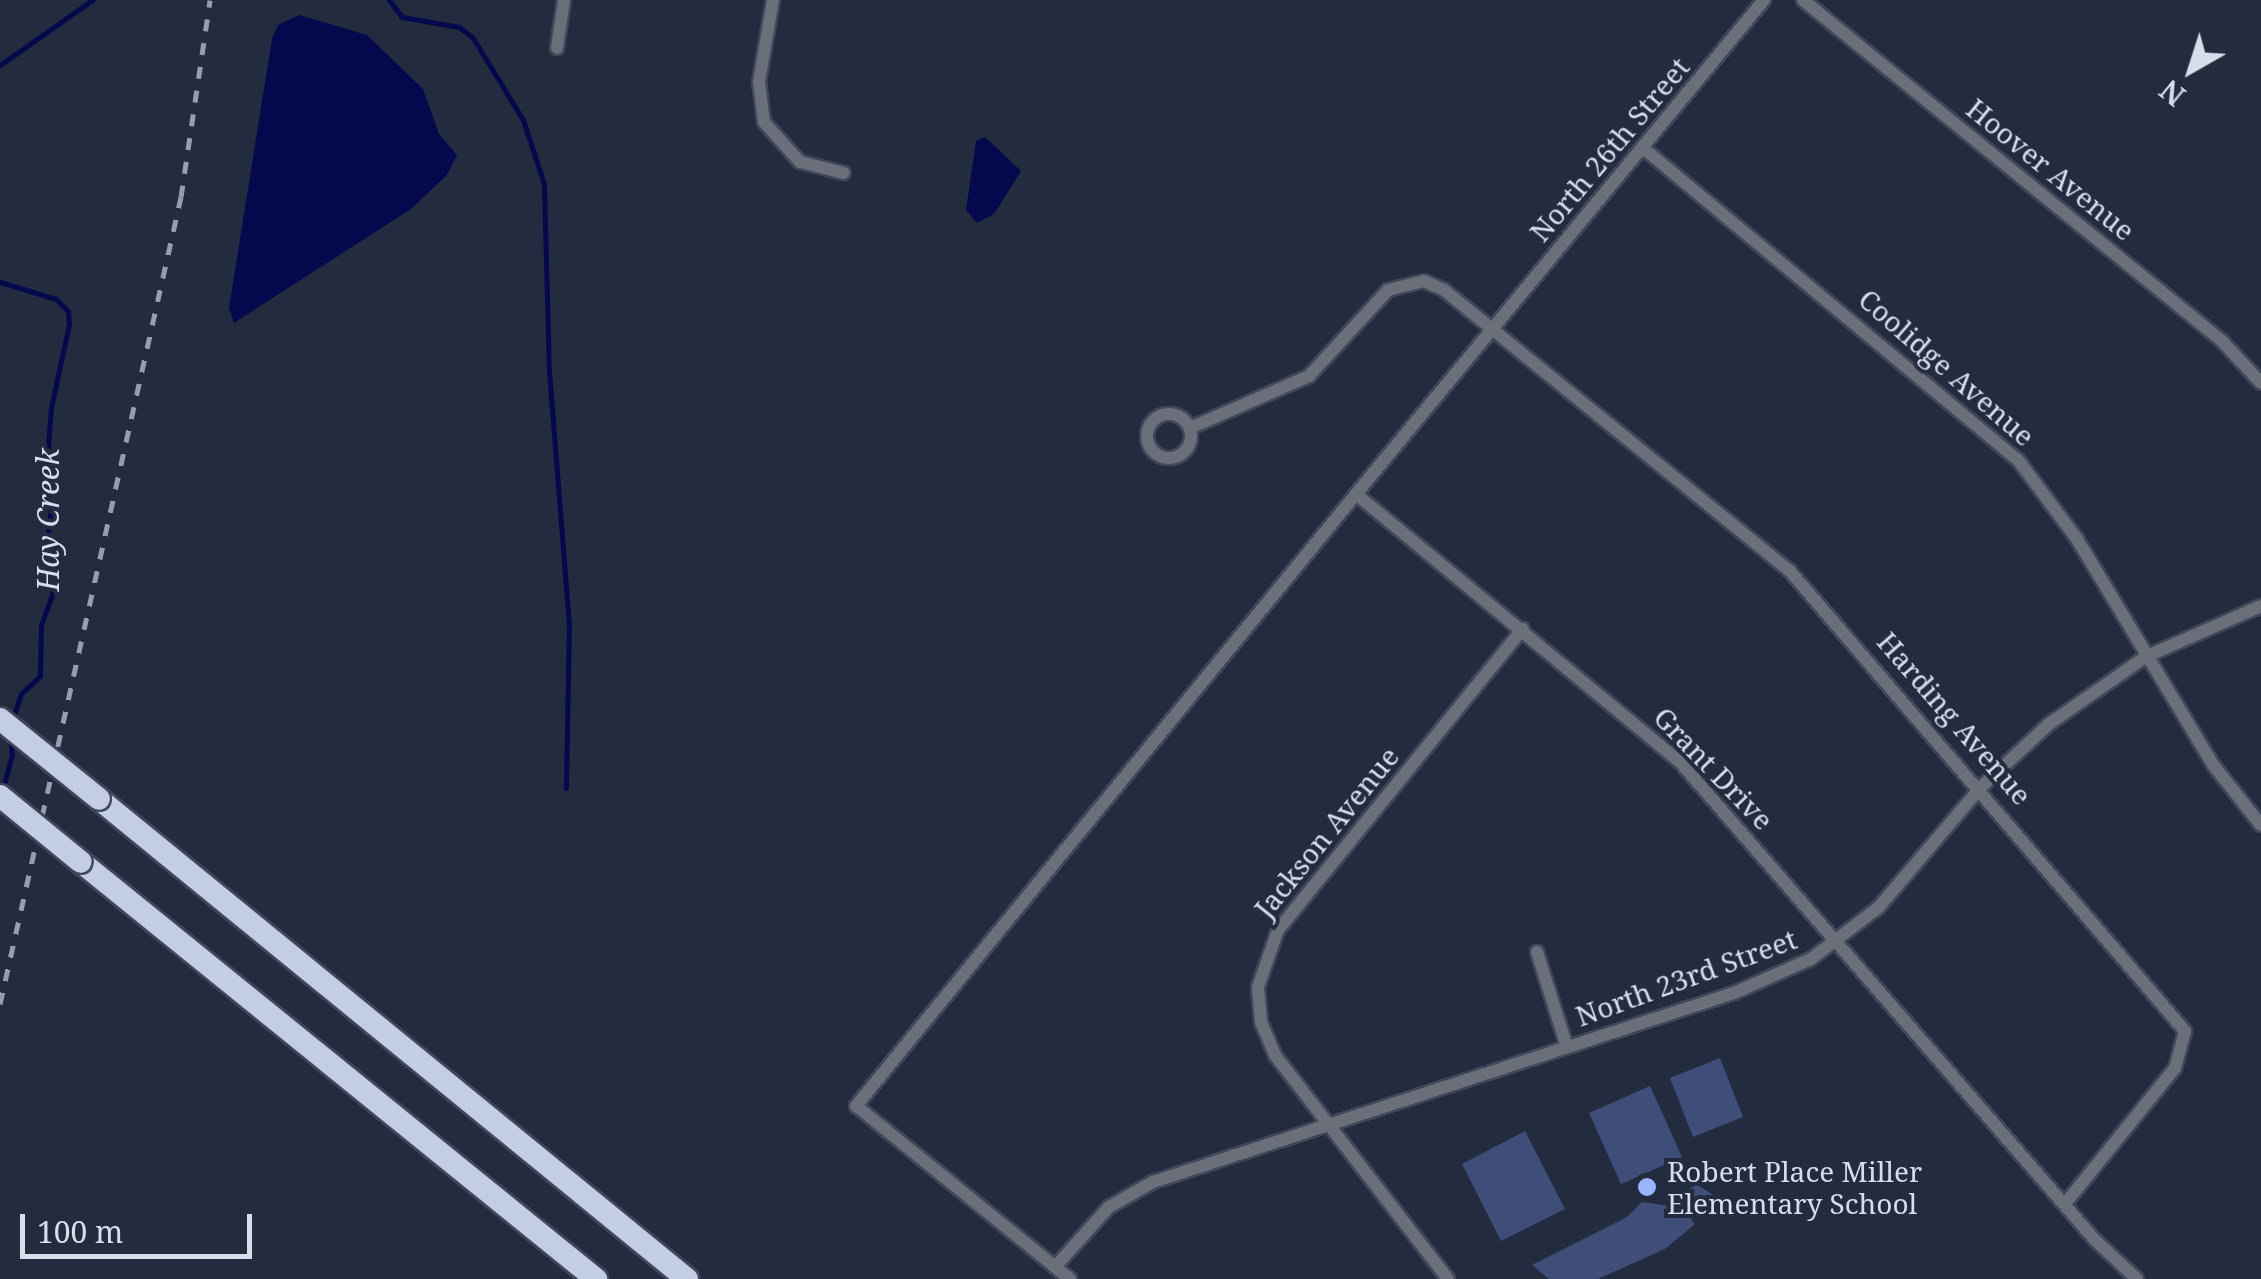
<!DOCTYPE html>
<html>
<head>
<meta charset="utf-8">
<style>
  body { margin:0 }
  #map { position:relative; width:2261px; height:1279px; overflow:hidden; background:#232b3e; font-family:"Noto Serif",serif }
  div>[style] { position:absolute }
  .green>* { inset:0; background:#3e4e79 }
  .water>* { inset:0; background:#04084d }
  .stream>* { height:5px; margin:-2.5px; padding:0 2.5px; transform-origin:2.5px; border-radius:2.5px; background:#04084d }
  .roads { filter:drop-shadow(2px 0 #40475a) drop-shadow(-2px 0 #40475a) drop-shadow(0 2px #40475a) drop-shadow(0 -2px #40475a) }
  .street>* { height:12px; margin:-6px; padding:0 6px; transform-origin:6px; border-radius:6px; background:#6b6f79 }
  .street>.ring { margin:-6px; padding:0; box-sizing:content-box; background:none; border:12px solid #6b6f79; border-radius:50% }
  .highway>* { height:22px; margin:-11px; padding:0 11px; transform-origin:11px; border-radius:11px; background:#c3cee6 }
  .rail>* { height:5px; margin-top:-2.5px; transform-origin:0; background:repeating-linear-gradient(90deg,#979dac 0 12px,transparent 0 24px) }
  .bridges { filter:drop-shadow(2px 0 #40475a) drop-shadow(-2px 0 #40475a) drop-shadow(0 2px #40475a) drop-shadow(0 -2px #40475a) }
  .highway-bridge>* { height:22px; margin:-11px; padding:0 11px; transform-origin:11px; border-radius:11px; background:#c3cee6 }
  .dots>* { width:28px; height:28px; translate:-50% -50%; box-sizing:border-box; border:5px solid #232b3e; border-radius:50% }
  span { translate:-50% -50%; white-space:nowrap; text-align:center; line-height:1.15; -webkit-text-stroke:8px #232b3e; paint-order:stroke }
  .street-label { font-size:28px; color:#d8ddea }
  .poi-label { font-size:28px; color:#d8ddea }
  .left { translate:0 -50%; text-align:left }
  .water-label { font-size:30px; color:#d5def3; font-style:italic }
  .north { position:absolute; left:2141px; top:20px; width:100px; height:100px; -webkit-text-stroke:8px #232b3e; paint-order:stroke; rotate:219deg; font-size:28px; font-weight:700; line-height:40px; text-align:center; color:#d8ddea }
  .north::after { content:''; display:block; margin:auto; width:35px; height:45px; background:#d8ddea; clip-path:polygon(50% 0,100% 100%,50% 72%,0 100%) }
  .scale { position:absolute; left:20px; top:1214px; width:232px; height:45px; box-sizing:border-box; border:5px solid #d8ddea; border-top:0; padding-left:12px; font-size:30px; line-height:35px; white-space:nowrap; color:#d8ddea; -webkit-text-stroke:8px #232b3e; paint-order:stroke }
</style>
</head>
<body>
<div id="map">
  <div class="green">
    <i style="clip-path:polygon(1720px 1058px,1743px 1117px,1693px 1137px,1670px 1078px)"></i>
    <i style="clip-path:polygon(1650px 1086px,1682px 1157px,1621px 1184px,1589px 1113px)"></i>
    <i style="clip-path:polygon(1525px 1131px,1565px 1209px,1501px 1241px,1462px 1164px)"></i>
    <i style="clip-path:polygon(1696px 1184px,1712px 1194px,1691px 1219px,1695px 1224px,1665px 1249px,1598px 1279px,1549px 1279px,1532px 1265px,1627px 1217px,1642px 1202px,1670px 1206px)"></i>
  </div>
  <div class="water">
    <i style="clip-path:polygon(299px 15px,367px 35px,423px 89px,439px 134px,457px 155px,447px 175px,411px 209px,234px 323px,229px 308px,272px 39px,278px 25px)"></i>
    <i style="clip-path:polygon(985px 137px,1021px 171px,994px 214px,977px 223px,966px 210px,976px 141px)"></i>
  </div>
  <div class="stream">
    <i style="left:389px;top:0;width:21px;rotate:53deg"></i>
    <i style="left:402px;top:17px;width:58px;rotate:10deg"></i>
    <i style="left:459px;top:27px;width:18px;rotate:38deg"></i>
    <i style="left:473px;top:38px;width:96px;rotate:58.6deg"></i>
    <i style="left:523px;top:120px;width:67px;rotate:71.8deg"></i>
    <i style="left:544px;top:184px;width:187px;rotate:88.5deg"></i>
    <i style="left:549px;top:371px;width:255px;rotate:85.5deg"></i>
    <i style="left:569px;top:625px;width:163px;rotate:91.1deg"></i>
    <i style="left:0;top:65px;width:113px;rotate:-35.2deg"></i>
    <i style="left:0;top:282px;width:59px;rotate:16.9deg"></i>
    <i style="left:56px;top:299px;width:17px;rotate:45deg"></i>
    <i style="left:68px;top:311px;width:13px;rotate:86deg"></i>
    <i style="left:69px;top:324px;width:86px;rotate:102.1deg"></i>
    <i style="left:51px;top:408px;width:74px;rotate:94.6deg"></i>
    <i style="left:45px;top:482px;width:27px;rotate:77deg"></i>
    <i style="left:51px;top:508px;width:63px;rotate:97.4deg"></i>
    <i style="left:43px;top:570px;width:24px;rotate:66deg"></i>
    <i style="left:53px;top:592px;width:35px;rotate:110deg"></i>
    <i style="left:41px;top:625px;width:51px;rotate:91.1deg"></i>
    <i style="left:40px;top:676px;width:26px;rotate:137deg"></i>
    <i style="left:21px;top:694px;width:28px;rotate:109deg"></i>
    <i style="left:3px;top:788px;width:34px;rotate:-75deg"></i>
    <i style="left:12px;top:755px;width:19px;rotate:-96deg"></i>
  </div>
  <div class="roads">
    <div class="street">
      <i style="left:773px;top:0;width:83px;rotate:99.7deg"></i>
      <i style="left:759px;top:82px;width:40px;rotate:82.9deg"></i>
      <i style="left:764px;top:122px;width:54px;rotate:48deg"></i>
      <i style="left:800px;top:162px;width:45px;rotate:14deg"></i>
      <i style="left:1764px;top:0;width:641px;rotate:129.55deg"></i>
      <i style="left:1356px;top:494px;width:420px;rotate:39.6deg"></i>
      <i style="left:1680px;top:762px;width:633px;rotate:49.04deg"></i>
      <i style="left:2095px;top:1240px;width:57px;rotate:42.9deg"></i>
      <i style="left:1803px;top:0;width:540px;rotate:39.14deg"></i>
      <i style="left:2222px;top:341px;width:57px;rotate:47.1deg"></i>
      <i style="left:557px;top:48px;width:49px;rotate:-81.7deg"></i>
      <i style="left:1642px;top:147px;width:489px;rotate:39.8deg"></i>
      <i style="left:2018px;top:460px;width:99px;rotate:53.2deg"></i>
      <i style="left:2077px;top:539px;width:265px;rotate:58.9deg"></i>
      <i style="left:2214px;top:766px;width:75px;rotate:51.5deg"></i>
      <i class="ring" style="left:1147px;top:414px;width:32px;height:32px"></i>
      <i style="left:1190px;top:428px;width:130px;rotate:-23.6deg"></i>
      <i style="left:1309px;top:376px;width:117px;rotate:-47.4deg"></i>
      <i style="left:1388px;top:290px;width:37px;rotate:-14deg"></i>
      <i style="left:1424px;top:281px;width:22px;rotate:24deg"></i>
      <i style="left:1444px;top:290px;width:444px;rotate:39.1deg"></i>
      <i style="left:1789px;top:570px;width:608px;rotate:49.34deg"></i>
      <i style="left:2185px;top:1031px;width:38px;rotate:105deg"></i>
      <i style="left:2175px;top:1068px;width:175px;rotate:129deg"></i>
      <i style="left:1537px;top:952px;width:100px;rotate:72.5deg"></i>
      <i style="left:1055px;top:1267px;width:81px;rotate:-48deg"></i>
      <i style="left:1109px;top:1207px;width:51px;rotate:-29.6deg"></i>
      <i style="left:1153px;top:1182px;width:611px;rotate:-18.02deg"></i>
      <i style="left:1734px;top:993px;width:84px;rotate:-23.8deg"></i>
      <i style="left:1811px;top:959px;width:84px;rotate:-37.3deg"></i>
      <i style="left:1878px;top:908px;width:159px;rotate:-49.6deg"></i>
      <i style="left:1981px;top:787px;width:93px;rotate:-42.8deg"></i>
      <i style="left:2049px;top:724px;width:119px;rotate:-34.8deg"></i>
      <i style="left:2147px;top:656px;width:124px;rotate:-23.7deg"></i>
      <i style="left:1070px;top:1279px;width:275px;rotate:-141deg"></i>
      <i style="left:856px;top:1106px;width:790px;rotate:-50.75deg"></i>
      <i style="left:1448px;top:1279px;width:283px;rotate:-127.7deg"></i>
      <i style="left:1275px;top:1055px;width:36px;rotate:-113deg"></i>
      <i style="left:1261px;top:1022px;width:35px;rotate:-95deg"></i>
      <i style="left:1258px;top:987px;width:60px;rotate:-70.7deg"></i>
      <i style="left:1278px;top:930px;width:388px;rotate:-50.9deg"></i>
    </div>
    <div class="highway">
      <i style="left:99px;top:799px;width:759px;rotate:39.23deg"></i>
      <i style="left:81px;top:862px;width:663px;rotate:39deg"></i>
    </div>
  </div>
  <div class="rail">
    <i style="left:0;top:1004px;width:827px;rotate:-77.36deg"></i>
    <i style="left:181px;top:197px;width:199px;rotate:-81.6deg"></i>
  </div>
  <div class="bridges">
    <div class="highway-bridge">
      <i style="left:0;top:719px;width:127px;rotate:38.9deg"></i>
      <i style="left:0;top:796px;width:104px;rotate:39.2deg"></i>
    </div>
  </div>
  <div class="dots">
    <i style="left:1647px;top:1187px;background:#99b5fd"></i>
  </div>
  <div class="street-label">
    <span style="left:1609px;top:149px;rotate:-50deg">North 26th Street</span>
    <span style="left:2051px;top:169px;rotate:39deg">Hoover Avenue</span>
    <span style="left:1947px;top:367px;rotate:41deg">Coolidge Avenue</span>
    <span style="left:1955px;top:718px;rotate:49deg">Harding Avenue</span>
    <span style="left:1714px;top:768px;rotate:46deg">Grant Drive</span>
    <span style="left:1326px;top:832px;rotate:-51deg">Jackson Avenue</span>
    <span style="left:1686px;top:977px;rotate:-20deg">North 23rd Street</span>
  </div>
  <div class="poi-label">
    <span class="left" style="left:1667px;top:1187px">Robert Place Miller<br>Elementary School</span>
  </div>
  <div class="water-label">
    <span style="left:48px;top:520px;rotate:-90deg">Hay Creek</span>
  </div>
  <div class="north">N</div>
  <div class="scale">100 m</div>
</div>
</body>
</html>
